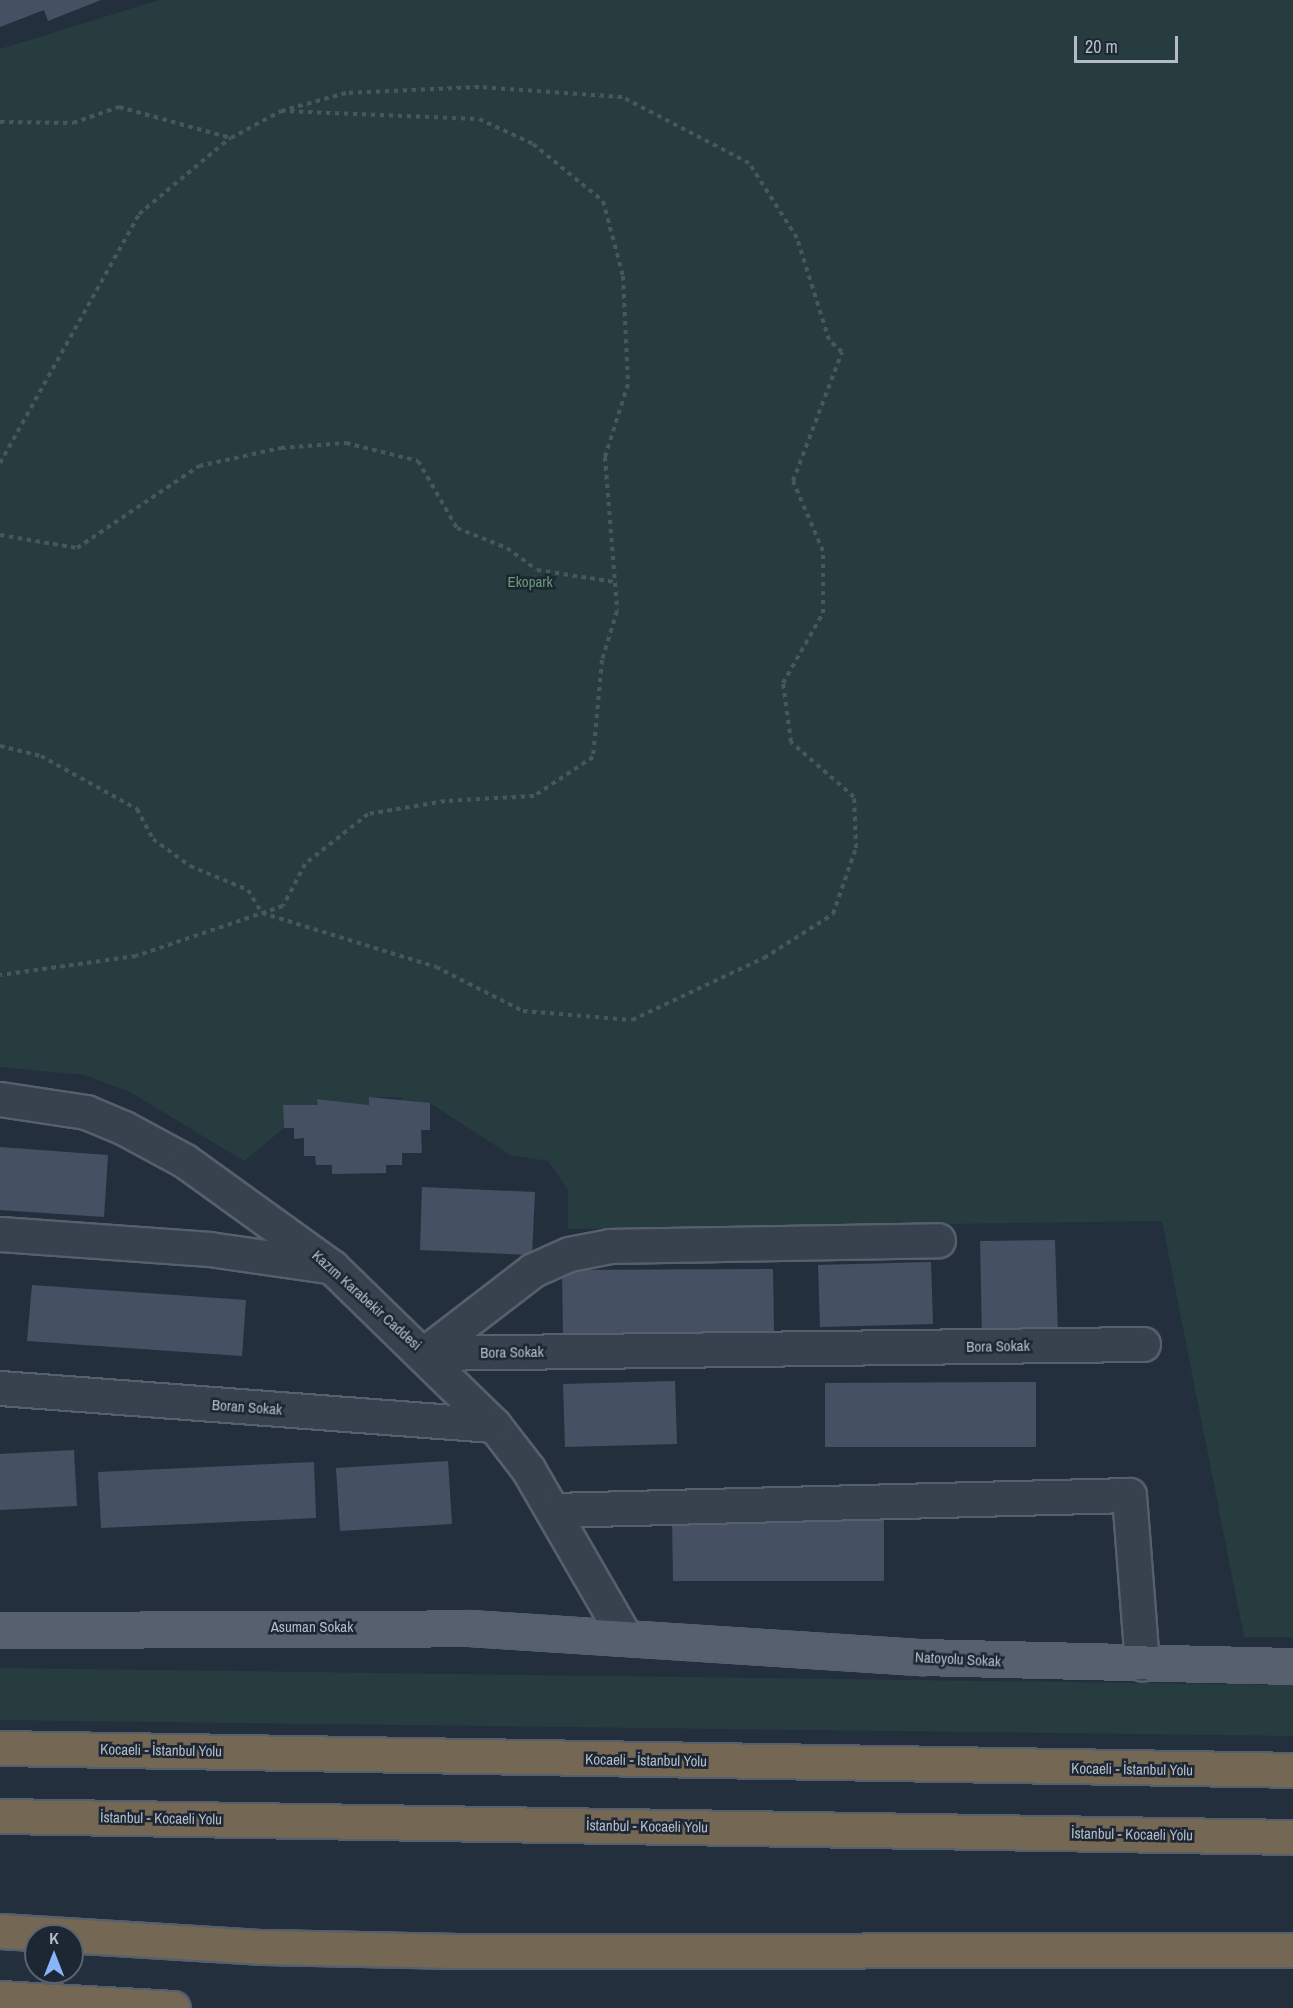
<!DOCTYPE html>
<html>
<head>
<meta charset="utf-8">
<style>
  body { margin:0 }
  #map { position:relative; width:1293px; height:2008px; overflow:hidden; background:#242f3e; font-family:"Archivo Narrow",sans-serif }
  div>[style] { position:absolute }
  .green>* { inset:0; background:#263c3f }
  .building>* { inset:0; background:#455162 }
  .path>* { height:4px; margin-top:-2px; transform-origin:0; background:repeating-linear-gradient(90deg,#44595c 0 4.5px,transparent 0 9px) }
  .roads { filter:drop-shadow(2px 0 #565f6c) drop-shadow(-2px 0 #565f6c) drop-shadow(0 2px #565f6c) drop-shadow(0 -2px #565f6c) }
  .minor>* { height:33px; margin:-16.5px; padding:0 16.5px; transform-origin:16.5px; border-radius:16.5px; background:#38414e }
  .major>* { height:33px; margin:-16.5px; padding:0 16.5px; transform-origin:16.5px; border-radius:16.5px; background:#56606e }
  .highway>* { height:33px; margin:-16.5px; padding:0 16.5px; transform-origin:16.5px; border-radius:16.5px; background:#746855 }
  span { translate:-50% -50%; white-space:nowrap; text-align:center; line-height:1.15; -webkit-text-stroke:5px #1d2633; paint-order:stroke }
  .park-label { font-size:15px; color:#6b9a76 }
  .street-label { font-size:15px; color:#b4bcc9 }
  .north { position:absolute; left:24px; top:1924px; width:60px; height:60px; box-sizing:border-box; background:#1d2633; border:2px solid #59626f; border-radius:50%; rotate:0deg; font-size:16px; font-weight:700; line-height:24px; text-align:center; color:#b4bcc9 }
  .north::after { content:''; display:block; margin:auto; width:21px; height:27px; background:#8ab4f8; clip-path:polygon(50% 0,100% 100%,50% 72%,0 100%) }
  .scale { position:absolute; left:1074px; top:36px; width:104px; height:27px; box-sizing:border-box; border:3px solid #b4bcc9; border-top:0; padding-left:8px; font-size:18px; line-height:21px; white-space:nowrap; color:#b4bcc9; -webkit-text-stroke:4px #1d2633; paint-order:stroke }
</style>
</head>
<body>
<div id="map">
  <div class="green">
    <i style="clip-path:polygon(159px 0,1293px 0,1293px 1637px,1244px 1637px,1162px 1221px,568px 1229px,568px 1190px,548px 1161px,510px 1155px,430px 1103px,402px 1103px,402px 1097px,369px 1097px,369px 1105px,318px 1099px,318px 1105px,283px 1105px,284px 1128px,244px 1161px,130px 1092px,84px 1075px,0 1067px,0 49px)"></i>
    <i style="clip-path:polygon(0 1668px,1293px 1685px,1293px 1736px,0 1720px)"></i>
  </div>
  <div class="building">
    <i style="clip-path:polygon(0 0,101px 0,48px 21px,44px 10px,0 27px)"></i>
    <i style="clip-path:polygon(369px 1097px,430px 1103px,430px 1130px,421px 1130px,422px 1153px,402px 1153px,402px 1165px,386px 1165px,386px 1173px,332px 1174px,332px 1165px,316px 1165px,315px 1156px,304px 1156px,304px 1138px,294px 1139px,294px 1128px,284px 1128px,283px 1105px,318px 1105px,317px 1099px,369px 1105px)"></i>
    <i style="clip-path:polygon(0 1147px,108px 1155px,104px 1217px,0 1210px)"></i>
    <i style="clip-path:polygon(422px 1187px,535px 1192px,532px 1255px,420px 1250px)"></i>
    <i style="clip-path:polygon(1055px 1240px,1058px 1335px,982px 1336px,980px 1241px)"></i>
    <i style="clip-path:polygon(931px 1262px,933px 1324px,820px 1327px,818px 1265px)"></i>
    <i style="clip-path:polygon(773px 1269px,774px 1334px,563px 1334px,562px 1270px)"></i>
    <i style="clip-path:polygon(32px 1285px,246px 1300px,242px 1356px,27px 1341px)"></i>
    <i style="clip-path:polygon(675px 1381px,677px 1444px,565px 1447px,563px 1384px)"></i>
    <i style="clip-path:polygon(1036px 1382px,1036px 1447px,825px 1447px,825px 1383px)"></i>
    <i style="clip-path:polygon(74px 1450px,77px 1506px,0 1510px,0 1454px)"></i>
    <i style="clip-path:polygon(448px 1461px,452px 1524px,340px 1531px,336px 1468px)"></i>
    <i style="clip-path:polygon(314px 1462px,316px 1518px,101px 1528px,98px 1472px)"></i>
    <i style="clip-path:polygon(672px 1516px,884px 1516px,884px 1581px,673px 1581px)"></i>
  </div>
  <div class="path">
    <i style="left:0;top:122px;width:73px;rotate:0.8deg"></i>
    <i style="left:73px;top:123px;width:49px;rotate:-19.2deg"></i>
    <i style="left:119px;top:107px;width:116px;rotate:15.5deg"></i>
    <i style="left:231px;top:138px;width:57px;rotate:-28.4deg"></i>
    <i style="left:281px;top:111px;width:198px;rotate:2.3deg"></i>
    <i style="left:479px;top:119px;width:60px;rotate:24.8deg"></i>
    <i style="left:533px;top:144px;width:90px;rotate:39.2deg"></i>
    <i style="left:603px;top:201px;width:78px;rotate:75.1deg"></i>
    <i style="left:623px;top:276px;width:108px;rotate:87.3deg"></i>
    <i style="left:628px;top:384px;width:77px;rotate:107.5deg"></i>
    <i style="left:605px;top:457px;width:154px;rotate:85.5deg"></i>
    <i style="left:617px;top:611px;width:51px;rotate:107deg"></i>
    <i style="left:602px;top:660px;width:97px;rotate:95.3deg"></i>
    <i style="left:593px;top:757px;width:71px;rotate:146.5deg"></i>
    <i style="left:534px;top:796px;width:89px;rotate:176.8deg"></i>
    <i style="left:445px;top:801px;width:78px;rotate:170.4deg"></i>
    <i style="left:368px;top:814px;width:80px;rotate:141.6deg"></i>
    <i style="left:305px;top:864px;width:47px;rotate:117.6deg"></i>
    <i style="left:283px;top:906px;width:155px;rotate:161.2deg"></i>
    <i style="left:136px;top:956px;width:137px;rotate:172deg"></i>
    <i style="left:0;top:463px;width:285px;rotate:-60.8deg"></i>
    <i style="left:139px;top:214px;width:119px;rotate:-39.9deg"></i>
    <i style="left:0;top:535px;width:78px;rotate:9.6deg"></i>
    <i style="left:77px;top:548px;width:147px;rotate:-33.9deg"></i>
    <i style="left:199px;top:466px;width:84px;rotate:-12.4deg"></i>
    <i style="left:281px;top:448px;width:65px;rotate:-4.4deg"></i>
    <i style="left:346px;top:443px;width:74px;rotate:14deg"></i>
    <i style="left:418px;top:461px;width:78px;rotate:59.8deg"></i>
    <i style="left:457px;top:528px;width:54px;rotate:21.8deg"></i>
    <i style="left:507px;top:548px;width:37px;rotate:36deg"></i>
    <i style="left:537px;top:570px;width:79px;rotate:8.7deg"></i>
    <i style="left:0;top:746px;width:42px;rotate:13.7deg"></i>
    <i style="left:41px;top:756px;width:110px;rotate:28.9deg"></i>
    <i style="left:137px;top:809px;width:34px;rotate:62deg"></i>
    <i style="left:153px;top:839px;width:46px;rotate:36.1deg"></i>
    <i style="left:190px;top:866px;width:63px;rotate:22.5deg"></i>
    <i style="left:248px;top:890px;width:27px;rotate:59deg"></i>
    <i style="left:262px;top:913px;width:182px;rotate:17.2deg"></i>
    <i style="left:436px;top:967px;width:97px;rotate:26.8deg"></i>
    <i style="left:523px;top:1011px;width:109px;rotate:4.7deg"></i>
    <i style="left:632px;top:1020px;width:146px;rotate:-25.2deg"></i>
    <i style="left:764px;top:958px;width:82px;rotate:-32.5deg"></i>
    <i style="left:833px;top:914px;width:70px;rotate:-70.8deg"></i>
    <i style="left:856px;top:848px;width:51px;rotate:-92.2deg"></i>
    <i style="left:854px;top:797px;width:84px;rotate:-138.9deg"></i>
    <i style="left:791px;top:742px;width:60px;rotate:-97.7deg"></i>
    <i style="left:783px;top:683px;width:81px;rotate:-60.3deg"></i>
    <i style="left:823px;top:613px;width:62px;rotate:-90deg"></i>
    <i style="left:823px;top:551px;width:76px;rotate:-113.2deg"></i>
    <i style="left:793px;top:481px;width:138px;rotate:-69.2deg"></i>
    <i style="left:842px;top:352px;width:18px;rotate:-137deg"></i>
    <i style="left:829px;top:340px;width:107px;rotate:-107.4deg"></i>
    <i style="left:797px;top:238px;width:89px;rotate:-122.6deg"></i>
    <i style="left:749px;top:163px;width:143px;rotate:-152.5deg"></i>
    <i style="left:622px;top:97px;width:143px;rotate:-176deg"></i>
    <i style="left:479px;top:87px;width:133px;rotate:177.4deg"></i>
    <i style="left:346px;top:93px;width:67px;rotate:164.5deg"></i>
  </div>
  <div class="roads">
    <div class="minor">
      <i style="left:0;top:1099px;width:87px;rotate:8.6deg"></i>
      <i style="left:86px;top:1112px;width:41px;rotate:22.8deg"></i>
      <i style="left:124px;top:1128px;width:69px;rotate:28.4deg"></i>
      <i style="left:185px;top:1161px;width:181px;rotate:35.8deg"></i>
      <i style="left:332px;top:1267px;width:226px;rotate:44.3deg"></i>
      <i style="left:494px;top:1425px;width:56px;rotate:52.3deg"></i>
      <i style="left:528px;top:1469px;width:194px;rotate:60deg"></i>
      <i style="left:0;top:1234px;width:210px;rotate:4.1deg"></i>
      <i style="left:209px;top:1249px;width:121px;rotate:8.1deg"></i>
      <i style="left:425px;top:1353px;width:718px;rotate:-0.72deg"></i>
      <i style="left:425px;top:1353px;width:136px;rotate:-37.5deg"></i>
      <i style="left:533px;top:1270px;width:39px;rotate:-24deg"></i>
      <i style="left:569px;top:1254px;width:42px;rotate:-11deg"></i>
      <i style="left:610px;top:1246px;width:328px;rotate:-1deg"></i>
      <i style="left:0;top:1388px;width:495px;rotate:4.3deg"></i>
      <i style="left:553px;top:1510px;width:576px;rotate:-1.49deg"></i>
      <i style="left:1129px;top:1495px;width:169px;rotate:85.6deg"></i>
    </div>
    <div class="major">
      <i style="left:0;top:1630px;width:470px;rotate:-0.2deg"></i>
      <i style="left:470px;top:1628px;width:452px;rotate:3.7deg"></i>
      <i style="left:921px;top:1657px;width:372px;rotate:1.4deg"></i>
    </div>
    <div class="highway">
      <i style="left:0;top:1748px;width:1293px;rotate:0.97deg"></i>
      <i style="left:0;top:1816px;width:1293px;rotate:0.93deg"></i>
      <i style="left:0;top:1931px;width:264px;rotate:3.5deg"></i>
      <i style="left:264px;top:1947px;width:194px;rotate:1.2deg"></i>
      <i style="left:458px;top:1951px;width:835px;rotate:-0.07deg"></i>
      <i style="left:0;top:1998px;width:173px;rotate:3.3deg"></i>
    </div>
  </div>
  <div class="park-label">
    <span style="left:530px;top:582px">Ekopark</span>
  </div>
  <div class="street-label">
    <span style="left:367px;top:1300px;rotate:42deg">Kazım Karabekir Caddesi</span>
    <span style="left:998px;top:1346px;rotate:-1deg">Bora Sokak</span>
    <span style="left:512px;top:1352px;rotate:-1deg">Bora Sokak</span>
    <span style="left:247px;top:1407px;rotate:4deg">Boran Sokak</span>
    <span style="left:312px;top:1627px">Asuman Sokak</span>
    <span style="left:958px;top:1659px;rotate:3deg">Natoyolu Sokak</span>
    <span style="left:161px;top:1750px;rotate:1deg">Kocaeli - İstanbul Yolu</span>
    <span style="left:646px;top:1760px;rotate:1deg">Kocaeli - İstanbul Yolu</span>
    <span style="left:1132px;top:1769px;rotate:1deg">Kocaeli - İstanbul Yolu</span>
    <span style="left:161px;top:1818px;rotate:1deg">İstanbul - Kocaeli Yolu</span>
    <span style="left:647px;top:1826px;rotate:1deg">İstanbul - Kocaeli Yolu</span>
    <span style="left:1132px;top:1834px;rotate:1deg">İstanbul - Kocaeli Yolu</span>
  </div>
  <div class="north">K</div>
  <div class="scale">20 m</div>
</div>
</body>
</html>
